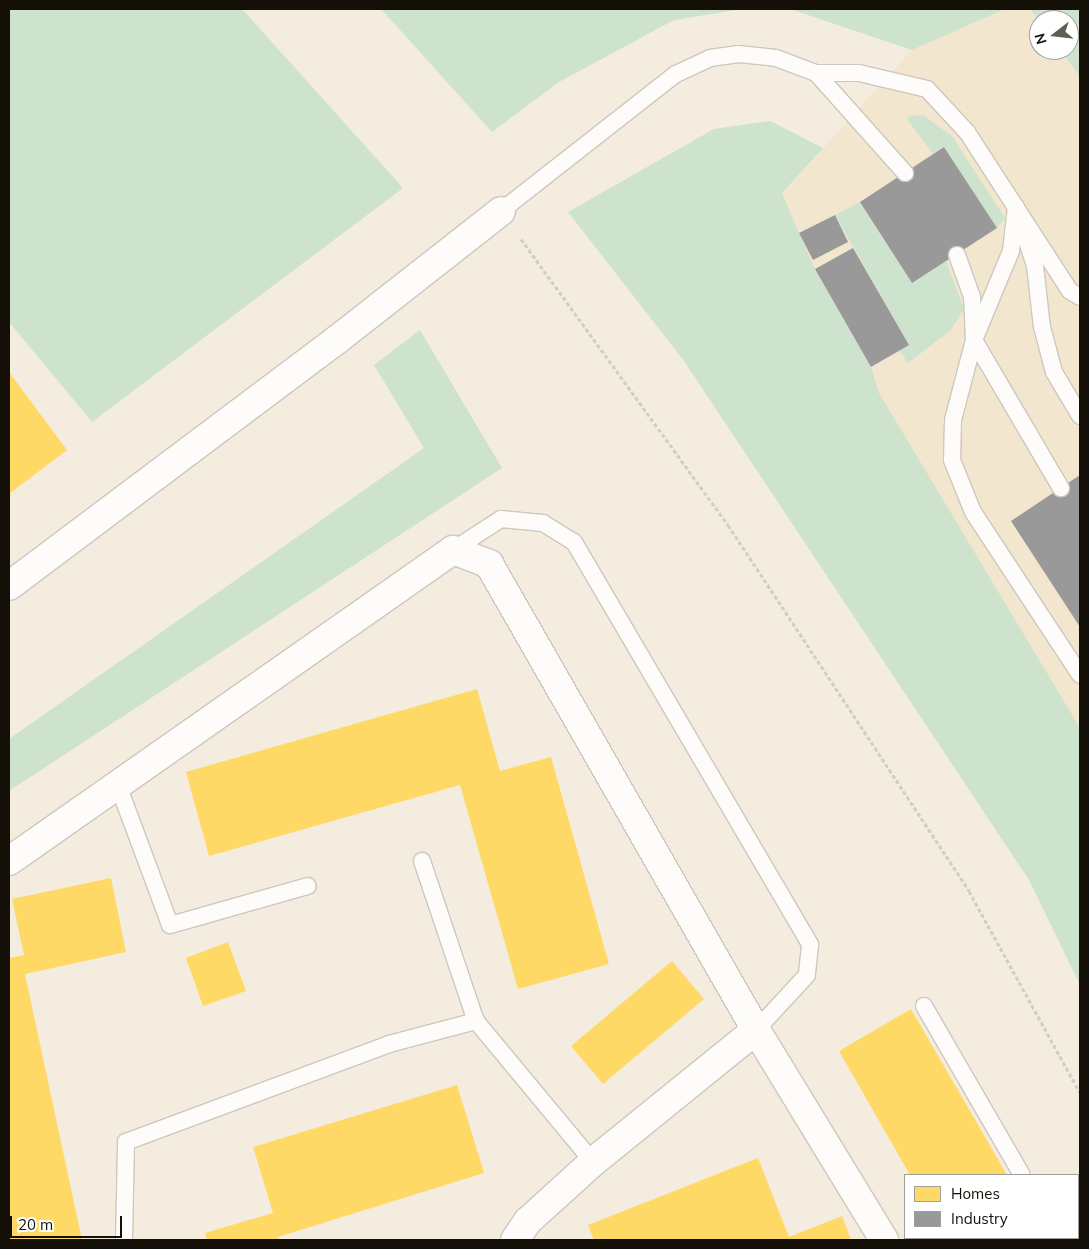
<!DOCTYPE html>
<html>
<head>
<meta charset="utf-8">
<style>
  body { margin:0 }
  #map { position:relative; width:1089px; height:1249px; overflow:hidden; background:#f4ecdf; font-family:Mulish,sans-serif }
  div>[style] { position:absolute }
  .built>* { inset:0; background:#f3e6cf }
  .green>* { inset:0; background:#cee3ce }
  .homes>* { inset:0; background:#ffd966 }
  .industry>* { inset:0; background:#999 }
  .path>* { height:3px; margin-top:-1.5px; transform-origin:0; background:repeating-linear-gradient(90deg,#d0cdca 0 4px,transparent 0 6.5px) }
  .roads { filter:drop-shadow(1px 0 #cdc7bd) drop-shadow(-1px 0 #cdc7bd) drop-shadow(0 1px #cdc7bd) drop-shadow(0 -1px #cdc7bd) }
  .lane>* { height:16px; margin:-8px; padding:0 8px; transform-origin:8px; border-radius:8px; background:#fdfcfa }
  .street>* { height:28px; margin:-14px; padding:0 14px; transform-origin:14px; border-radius:14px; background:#fdfcfa }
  span { translate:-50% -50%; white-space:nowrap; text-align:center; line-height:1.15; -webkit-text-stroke:5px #fff; paint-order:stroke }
  .frame { position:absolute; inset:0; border:10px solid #141008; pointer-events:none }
  .legend { position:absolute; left:904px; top:1174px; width:175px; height:65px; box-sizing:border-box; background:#fff; border:1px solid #a19f9c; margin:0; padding:6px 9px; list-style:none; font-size:15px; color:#141008 }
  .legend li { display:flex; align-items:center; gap:10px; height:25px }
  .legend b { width:25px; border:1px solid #a19f9c }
  .north { position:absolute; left:1029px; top:10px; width:50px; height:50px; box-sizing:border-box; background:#fff; border:1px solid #a19f9c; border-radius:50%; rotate:254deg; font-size:14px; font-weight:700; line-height:20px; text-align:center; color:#141008 }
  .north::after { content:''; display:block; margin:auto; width:18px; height:22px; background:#625d53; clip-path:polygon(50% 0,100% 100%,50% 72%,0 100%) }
  .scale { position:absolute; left:10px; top:1216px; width:112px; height:22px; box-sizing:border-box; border:2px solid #141008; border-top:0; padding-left:6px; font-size:15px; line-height:18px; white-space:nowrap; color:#141008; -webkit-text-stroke:4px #fff; paint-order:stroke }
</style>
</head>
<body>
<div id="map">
  <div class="built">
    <i style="clip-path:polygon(1005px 9px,1030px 9px,1039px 20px,1039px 50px,1061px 50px,1080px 77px,1080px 836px,760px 218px,912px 50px)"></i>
  </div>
  <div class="green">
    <i style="clip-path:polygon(9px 9px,242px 9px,403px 188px,92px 422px,9px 322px)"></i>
    <i style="clip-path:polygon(381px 9px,743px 9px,674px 20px,559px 82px,492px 132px)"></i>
    <i style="clip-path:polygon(790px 9px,1005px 9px,912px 50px)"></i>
    <i style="clip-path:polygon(1030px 9px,1080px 9px,1080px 77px,1061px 50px,1069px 50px,1069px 20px,1039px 20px)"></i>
    <i style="clip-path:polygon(923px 115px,952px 136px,1005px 218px,997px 228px,944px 147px,933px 154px,907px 119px,909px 116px)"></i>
    <i style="clip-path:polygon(770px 121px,823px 148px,782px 193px,799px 233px,815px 269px,871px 367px,879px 393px,1080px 728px,1080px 985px,1029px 880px,684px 361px,568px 212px,714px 129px)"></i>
    <i style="clip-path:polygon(860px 202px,912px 283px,946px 261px,964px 309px,951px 330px,908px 363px,899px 350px,909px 345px,835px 215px)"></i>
    <i style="clip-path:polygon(420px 330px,502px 468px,9px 791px,9px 739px,424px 448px,374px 365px)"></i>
  </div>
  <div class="homes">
    <i style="clip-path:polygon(9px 372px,67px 450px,9px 494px)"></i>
    <i style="clip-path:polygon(477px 689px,500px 771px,551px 757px,609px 964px,518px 989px,460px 785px,209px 856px,186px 772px)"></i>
    <i style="clip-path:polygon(111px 878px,126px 952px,25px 974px,82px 1240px,9px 1240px,9px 958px,24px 955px,12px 899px)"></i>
    <i style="clip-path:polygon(228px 942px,246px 991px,203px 1006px,186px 958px)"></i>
    <i style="clip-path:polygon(672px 961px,704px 999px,603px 1084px,571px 1046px)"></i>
    <i style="clip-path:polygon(911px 1009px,1007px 1175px,910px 1175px,839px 1051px)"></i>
    <i style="clip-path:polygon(457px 1085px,484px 1173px,278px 1237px,279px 1240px,207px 1240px,205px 1233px,273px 1213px,253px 1147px)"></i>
    <i style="clip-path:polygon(758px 1158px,789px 1237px,842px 1216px,851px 1240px,770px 1240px,769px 1238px,762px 1240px,594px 1240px,588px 1225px)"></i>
  </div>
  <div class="industry">
    <i style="clip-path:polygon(944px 147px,997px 228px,912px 283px,860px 202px)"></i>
    <i style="clip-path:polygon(835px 215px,848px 242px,813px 260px,799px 233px)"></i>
    <i style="clip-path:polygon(853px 248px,909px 345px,871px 367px,815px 269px)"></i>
    <i style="clip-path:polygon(1080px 475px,1080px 627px,1011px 521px)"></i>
  </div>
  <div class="path">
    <i style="left:521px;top:239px;width:353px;rotate:54.1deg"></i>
    <i style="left:728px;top:525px;width:438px;rotate:56.6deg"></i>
    <i style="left:969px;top:891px;width:230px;rotate:61.2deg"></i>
  </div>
  <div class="roads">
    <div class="lane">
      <i style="left:816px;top:73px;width:43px"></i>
      <i style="left:859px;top:73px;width:70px;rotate:13.2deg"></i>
      <i style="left:927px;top:89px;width:59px;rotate:47.1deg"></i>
      <i style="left:967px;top:132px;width:189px;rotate:57.1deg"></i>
      <i style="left:1070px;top:291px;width:12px;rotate:31deg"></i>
      <i style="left:1016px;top:207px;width:44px;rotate:96.5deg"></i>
      <i style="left:1011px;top:251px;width:96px;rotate:112.6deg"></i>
      <i style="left:974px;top:340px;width:172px;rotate:59.6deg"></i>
      <i style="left:501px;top:211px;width:222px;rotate:-38.1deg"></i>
      <i style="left:676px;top:74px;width:38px;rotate:-25deg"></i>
      <i style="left:710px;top:58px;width:29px;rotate:-8deg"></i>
      <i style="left:739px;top:54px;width:37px;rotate:6deg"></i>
      <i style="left:776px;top:58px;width:43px;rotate:20.6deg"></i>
      <i style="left:816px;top:73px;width:134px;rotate:48.3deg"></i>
      <i style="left:1023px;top:229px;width:39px;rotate:72deg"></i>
      <i style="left:1035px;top:266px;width:61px;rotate:83.5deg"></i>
      <i style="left:1042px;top:327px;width:47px;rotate:75.1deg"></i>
      <i style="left:1054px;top:372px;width:51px;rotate:59.4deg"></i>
      <i style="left:957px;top:255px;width:45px;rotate:70.3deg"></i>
      <i style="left:972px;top:297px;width:43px;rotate:87.3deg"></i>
      <i style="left:974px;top:340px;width:83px;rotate:104.7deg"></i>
      <i style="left:953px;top:420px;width:40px;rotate:91.4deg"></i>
      <i style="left:952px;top:460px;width:56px;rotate:68deg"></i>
      <i style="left:973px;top:512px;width:195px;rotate:56.7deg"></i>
      <i style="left:453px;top:550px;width:57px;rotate:-32.9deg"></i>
      <i style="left:501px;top:519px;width:42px;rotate:5.4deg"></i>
      <i style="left:543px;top:523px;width:36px;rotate:32deg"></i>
      <i style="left:574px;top:542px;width:467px;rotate:59.6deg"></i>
      <i style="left:810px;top:945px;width:30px;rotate:96deg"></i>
      <i style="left:807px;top:975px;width:75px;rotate:132.8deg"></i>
      <i style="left:118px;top:785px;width:149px;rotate:69.6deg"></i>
      <i style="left:170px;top:925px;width:143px;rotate:-15.8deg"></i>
      <i style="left:422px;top:861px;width:169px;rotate:71.4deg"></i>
      <i style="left:476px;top:1021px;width:183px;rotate:50.3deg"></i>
      <i style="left:924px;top:1006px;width:195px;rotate:59.9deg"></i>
      <i style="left:124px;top:1240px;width:98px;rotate:-88.8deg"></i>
      <i style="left:126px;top:1142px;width:281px;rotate:-20.4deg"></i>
      <i style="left:389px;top:1044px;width:90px;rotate:-14.8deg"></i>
      <i style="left:1016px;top:1240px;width:6px;rotate:-18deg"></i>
    </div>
    <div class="street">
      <i style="left:9px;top:586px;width:411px;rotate:-36.9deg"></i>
      <i style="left:338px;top:339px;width:207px;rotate:-38.1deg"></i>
      <i style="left:9px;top:861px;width:542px;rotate:-35.01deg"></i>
      <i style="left:453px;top:550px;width:39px;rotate:21deg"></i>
      <i style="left:489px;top:564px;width:537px;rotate:60.19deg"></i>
      <i style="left:756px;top:1030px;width:246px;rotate:58.6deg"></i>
      <i style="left:515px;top:1240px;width:23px;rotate:-56deg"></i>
      <i style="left:528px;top:1221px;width:88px;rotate:-42.2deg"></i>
      <i style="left:593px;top:1162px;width:210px;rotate:-39deg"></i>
    </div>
  </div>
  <div class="frame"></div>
  <ul class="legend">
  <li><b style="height:14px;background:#ffd966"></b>Homes</li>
  <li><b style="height:14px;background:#999"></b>Industry</li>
  </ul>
  <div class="north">N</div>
  <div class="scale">20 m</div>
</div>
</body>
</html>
